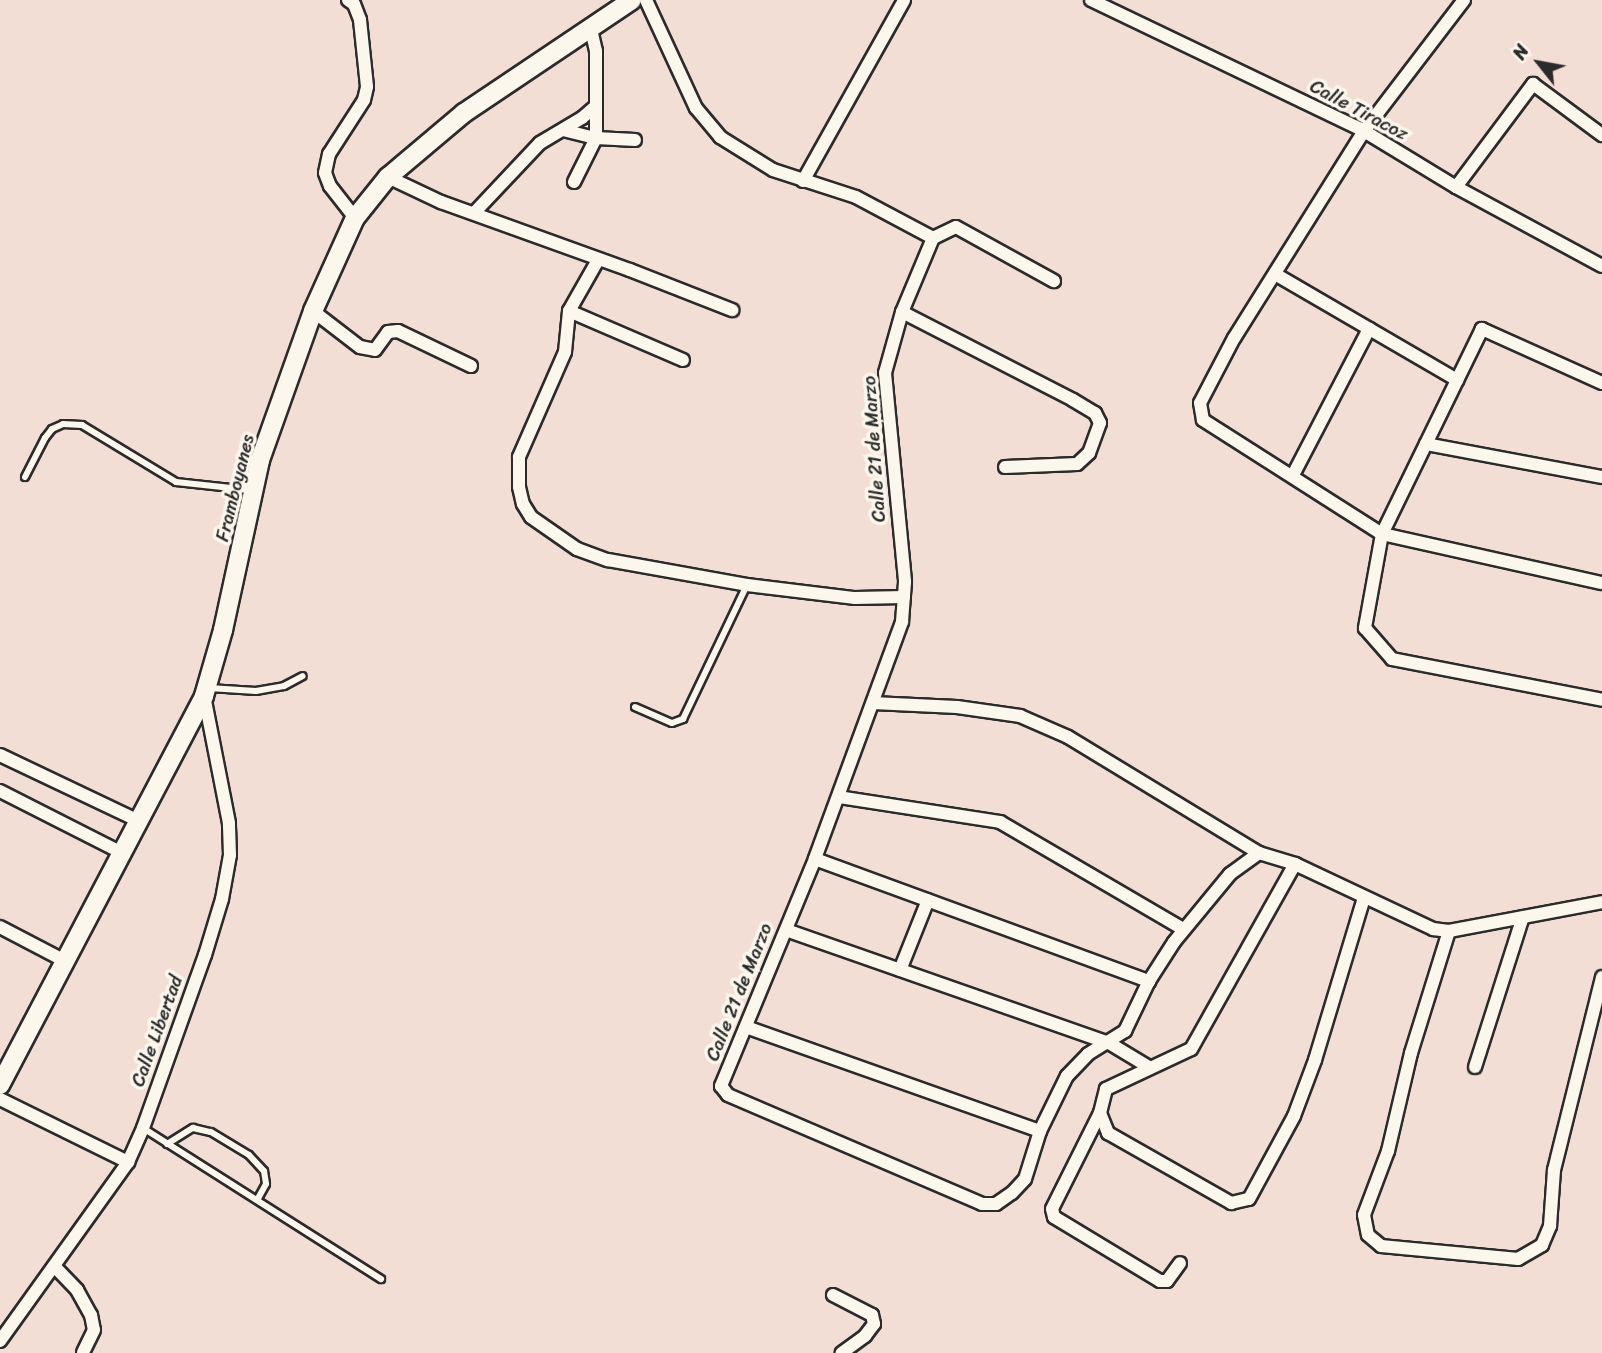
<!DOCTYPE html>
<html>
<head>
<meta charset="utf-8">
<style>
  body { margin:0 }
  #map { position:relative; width:1602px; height:1353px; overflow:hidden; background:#f3ded6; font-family:Sriracha,sans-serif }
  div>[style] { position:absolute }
  .roads { filter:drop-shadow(2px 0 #2b2b2b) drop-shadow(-2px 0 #2b2b2b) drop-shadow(0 2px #2b2b2b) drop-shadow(0 -2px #2b2b2b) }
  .service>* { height:6px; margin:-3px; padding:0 3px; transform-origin:3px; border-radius:3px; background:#fbf7ec }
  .minor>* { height:12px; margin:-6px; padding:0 6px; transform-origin:6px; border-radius:6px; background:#fbf7ec }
  .secondary>* { height:18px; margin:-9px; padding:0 9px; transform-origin:9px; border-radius:9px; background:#fbf7ec }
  span { translate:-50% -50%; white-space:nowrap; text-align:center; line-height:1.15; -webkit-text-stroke:7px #fbf7ec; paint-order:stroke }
  .street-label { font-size:19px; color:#2b2b2b }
  .north { position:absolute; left:1504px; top:28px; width:70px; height:70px; -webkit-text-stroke:5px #fbf7ec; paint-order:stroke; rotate:301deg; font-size:19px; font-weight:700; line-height:28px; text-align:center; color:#2b2b2b }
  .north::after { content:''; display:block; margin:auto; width:24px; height:32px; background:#2b2b2b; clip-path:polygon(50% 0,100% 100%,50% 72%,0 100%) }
</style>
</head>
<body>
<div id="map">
  <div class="roads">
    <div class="service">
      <i style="left:25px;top:477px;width:44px;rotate:-62.9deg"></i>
      <i style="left:45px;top:438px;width:11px;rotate:-52deg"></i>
      <i style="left:52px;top:429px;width:12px;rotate:-24deg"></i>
      <i style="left:63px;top:424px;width:19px;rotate:3deg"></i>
      <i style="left:82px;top:425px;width:110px;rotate:31.2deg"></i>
      <i style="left:176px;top:482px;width:74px;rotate:6.2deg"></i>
      <i style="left:209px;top:688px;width:47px;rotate:3.7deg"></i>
      <i style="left:256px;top:691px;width:28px;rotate:-10deg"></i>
      <i style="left:284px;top:686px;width:21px;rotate:-28deg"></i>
      <i style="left:635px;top:707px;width:40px;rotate:23.4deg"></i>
      <i style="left:672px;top:723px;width:12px;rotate:-20deg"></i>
      <i style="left:683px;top:719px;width:148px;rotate:-64.5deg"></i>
      <i style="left:143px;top:1128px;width:282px;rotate:32.4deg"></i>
      <i style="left:167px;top:1144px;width:31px;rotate:-32deg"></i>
      <i style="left:193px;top:1128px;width:18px;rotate:13deg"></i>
      <i style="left:211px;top:1132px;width:44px;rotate:31.2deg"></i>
      <i style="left:249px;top:1155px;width:22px;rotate:47deg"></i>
      <i style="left:264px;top:1171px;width:13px;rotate:81deg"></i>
      <i style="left:266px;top:1184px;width:18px;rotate:119deg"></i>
    </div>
    <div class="minor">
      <i style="left:348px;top:0;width:7px;rotate:34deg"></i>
      <i style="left:354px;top:4px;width:17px;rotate:69deg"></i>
      <i style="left:360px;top:20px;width:67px;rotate:84deg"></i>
      <i style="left:367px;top:87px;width:13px;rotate:103deg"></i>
      <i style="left:364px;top:100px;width:64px;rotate:122.9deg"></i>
      <i style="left:329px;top:154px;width:19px;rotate:102deg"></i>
      <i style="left:325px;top:173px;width:14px;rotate:69deg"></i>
      <i style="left:330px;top:186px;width:41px;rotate:52deg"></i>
      <i style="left:646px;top:0;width:119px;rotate:65.2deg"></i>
      <i style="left:696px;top:108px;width:38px;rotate:50deg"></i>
      <i style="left:720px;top:137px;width:62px;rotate:31.9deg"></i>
      <i style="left:773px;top:170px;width:87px;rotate:18deg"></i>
      <i style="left:856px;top:197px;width:87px;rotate:28deg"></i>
      <i style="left:1091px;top:0;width:303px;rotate:25.6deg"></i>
      <i style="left:1364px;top:131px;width:108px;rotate:31.3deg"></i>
      <i style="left:1456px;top:187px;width:166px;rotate:28.4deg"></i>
      <i style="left:1464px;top:0;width:165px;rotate:127.4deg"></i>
      <i style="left:1364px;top:131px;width:244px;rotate:122.1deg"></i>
      <i style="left:1234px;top:338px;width:73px;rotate:117.6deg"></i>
      <i style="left:1200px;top:403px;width:17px;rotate:80deg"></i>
      <i style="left:1203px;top:420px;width:212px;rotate:32.5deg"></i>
      <i style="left:1382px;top:534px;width:225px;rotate:12.6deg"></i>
      <i style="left:563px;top:130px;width:34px;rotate:14deg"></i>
      <i style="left:596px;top:138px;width:39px;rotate:3deg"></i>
      <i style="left:388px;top:177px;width:59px;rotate:25.3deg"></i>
      <i style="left:441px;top:202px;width:201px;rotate:19.8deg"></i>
      <i style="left:630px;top:270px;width:110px;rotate:21.4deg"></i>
      <i style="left:803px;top:181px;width:207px;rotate:-60.8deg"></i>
      <i style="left:574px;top:182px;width:49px;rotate:-63.4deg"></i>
      <i style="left:596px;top:138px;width:32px;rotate:-90deg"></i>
      <i style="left:1456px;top:187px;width:129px;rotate:-53.2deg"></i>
      <i style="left:1533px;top:84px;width:86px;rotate:36.5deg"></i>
      <i style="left:474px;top:213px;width:96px;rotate:-46.7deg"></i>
      <i style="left:540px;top:143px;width:49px;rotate:-30.8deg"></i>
      <i style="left:582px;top:118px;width:18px;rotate:-41deg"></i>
      <i style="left:596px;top:106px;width:55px;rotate:-90deg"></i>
      <i style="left:596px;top:51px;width:23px;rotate:-103deg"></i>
      <i style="left:933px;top:238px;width:80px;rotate:112.7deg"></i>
      <i style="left:902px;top:312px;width:63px;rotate:105.6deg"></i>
      <i style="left:885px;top:373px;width:210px;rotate:84.5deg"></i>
      <i style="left:905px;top:582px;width:40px;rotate:94.3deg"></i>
      <i style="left:902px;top:622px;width:252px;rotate:110.2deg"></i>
      <i style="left:815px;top:859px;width:246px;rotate:112.5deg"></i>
      <i style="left:721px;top:1086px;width:11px;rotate:52deg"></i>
      <i style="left:728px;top:1095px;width:276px;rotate:23.2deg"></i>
      <i style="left:982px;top:1204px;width:14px"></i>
      <i style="left:996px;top:1204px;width:19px;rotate:-35deg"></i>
      <i style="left:1012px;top:1193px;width:19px;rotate:-47deg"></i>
      <i style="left:1025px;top:1179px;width:50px;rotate:-72.6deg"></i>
      <i style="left:1040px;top:1131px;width:61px;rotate:-63.9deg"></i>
      <i style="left:1067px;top:1076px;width:30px;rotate:-46deg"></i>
      <i style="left:1088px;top:1054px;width:44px;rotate:-31.9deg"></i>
      <i style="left:1125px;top:1031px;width:55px;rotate:-64.4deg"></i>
      <i style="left:1149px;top:981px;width:46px;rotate:-57.3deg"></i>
      <i style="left:1174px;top:942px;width:88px;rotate:-50.5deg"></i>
      <i style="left:1230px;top:874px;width:36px;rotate:-36deg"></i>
      <i style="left:1259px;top:853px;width:38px;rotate:17deg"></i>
      <i style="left:1295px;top:864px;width:153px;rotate:25.2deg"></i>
      <i style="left:1433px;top:929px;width:16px;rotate:7deg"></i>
      <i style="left:1449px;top:931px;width:156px;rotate:-10.7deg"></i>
      <i style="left:933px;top:238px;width:25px;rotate:-26deg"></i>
      <i style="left:956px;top:227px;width:112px;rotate:28.9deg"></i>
      <i style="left:598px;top:260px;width:59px;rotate:119.6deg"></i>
      <i style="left:569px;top:311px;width:41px;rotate:95.6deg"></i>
      <i style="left:565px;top:352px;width:115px;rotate:113.7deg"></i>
      <i style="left:519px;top:457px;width:30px;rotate:90deg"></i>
      <i style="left:519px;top:487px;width:17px;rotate:77deg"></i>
      <i style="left:523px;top:504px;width:15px;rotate:58deg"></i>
      <i style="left:531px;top:517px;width:56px;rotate:34.8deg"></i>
      <i style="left:577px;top:549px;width:33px;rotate:20deg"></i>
      <i style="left:608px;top:560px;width:141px;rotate:10.2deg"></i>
      <i style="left:747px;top:585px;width:109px;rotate:6.9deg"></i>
      <i style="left:855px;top:598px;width:49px;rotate:-1.2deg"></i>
      <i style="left:1275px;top:274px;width:211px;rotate:30.2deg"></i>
      <i style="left:313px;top:311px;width:59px;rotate:37.5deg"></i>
      <i style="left:360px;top:347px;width:15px;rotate:11deg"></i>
      <i style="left:375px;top:350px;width:22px;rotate:-54deg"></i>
      <i style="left:388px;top:332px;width:10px;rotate:-6deg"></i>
      <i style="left:398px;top:331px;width:81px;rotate:25.6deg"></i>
      <i style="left:569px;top:311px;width:124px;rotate:23.3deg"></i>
      <i style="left:902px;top:312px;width:192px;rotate:27.2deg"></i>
      <i style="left:1073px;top:400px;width:26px;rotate:31deg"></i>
      <i style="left:1095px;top:413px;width:11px;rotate:63deg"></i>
      <i style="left:1100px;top:423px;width:32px;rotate:110deg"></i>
      <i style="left:1089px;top:453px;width:16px;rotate:137deg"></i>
      <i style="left:1077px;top:464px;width:72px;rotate:177.6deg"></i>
      <i style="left:1602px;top:383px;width:132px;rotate:-155.8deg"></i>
      <i style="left:1482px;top:329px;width:228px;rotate:116deg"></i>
      <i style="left:1382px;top:534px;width:96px;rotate:100.3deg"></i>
      <i style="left:1365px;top:628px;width:41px;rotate:48.9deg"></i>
      <i style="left:1392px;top:659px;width:214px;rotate:11deg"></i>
      <i style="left:1426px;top:444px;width:179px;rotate:10.6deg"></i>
      <i style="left:1293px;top:475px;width:165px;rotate:-62.5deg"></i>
      <i style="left:873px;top:703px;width:84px;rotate:2.7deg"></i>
      <i style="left:957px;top:707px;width:64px;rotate:8.1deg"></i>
      <i style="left:1020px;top:716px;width:52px;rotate:23.6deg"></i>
      <i style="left:1068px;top:737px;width:223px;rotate:31.3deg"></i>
      <i style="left:0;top:755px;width:154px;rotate:25.4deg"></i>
      <i style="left:0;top:791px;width:137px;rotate:26.9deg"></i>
      <i style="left:839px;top:797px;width:163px;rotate:8.8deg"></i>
      <i style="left:1000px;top:822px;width:212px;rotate:30.3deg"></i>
      <i style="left:815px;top:859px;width:356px;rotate:20.1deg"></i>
      <i style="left:1295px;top:864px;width:212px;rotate:119.3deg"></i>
      <i style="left:1191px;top:1049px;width:94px;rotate:154.8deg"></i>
      <i style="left:1106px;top:1089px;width:25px;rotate:104deg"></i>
      <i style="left:1100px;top:1113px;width:22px;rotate:68deg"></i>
      <i style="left:1108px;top:1133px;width:142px;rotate:29.6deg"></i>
      <i style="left:1231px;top:1203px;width:18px;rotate:-13deg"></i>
      <i style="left:1249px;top:1199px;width:94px;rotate:-61.5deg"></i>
      <i style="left:1294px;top:1116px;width:60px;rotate:-69.4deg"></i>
      <i style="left:1315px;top:1060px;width:169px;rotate:-73.2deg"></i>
      <i style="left:0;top:927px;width:73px;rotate:27.6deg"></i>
      <i style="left:786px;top:930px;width:342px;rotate:19.3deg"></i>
      <i style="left:1109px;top:1043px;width:47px;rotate:31deg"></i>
      <i style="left:1449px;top:931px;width:128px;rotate:107.3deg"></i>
      <i style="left:1411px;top:1053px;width:101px;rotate:103.2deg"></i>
      <i style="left:1388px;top:1151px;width:68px;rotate:110.6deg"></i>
      <i style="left:1364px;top:1215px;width:20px;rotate:79deg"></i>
      <i style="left:1368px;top:1235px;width:17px;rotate:40deg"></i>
      <i style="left:1381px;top:1246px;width:138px;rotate:5.4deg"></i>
      <i style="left:1518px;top:1259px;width:28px;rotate:-30deg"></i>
      <i style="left:1542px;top:1245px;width:21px;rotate:-67deg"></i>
      <i style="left:1550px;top:1226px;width:56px;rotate:-85.9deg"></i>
      <i style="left:1554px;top:1170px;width:199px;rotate:-76deg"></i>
      <i style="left:900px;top:970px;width:75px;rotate:-68.2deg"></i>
      <i style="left:746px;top:1027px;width:312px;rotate:19.5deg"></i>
      <i style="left:1475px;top:1067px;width:157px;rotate:-72.3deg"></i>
      <i style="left:0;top:1099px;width:143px;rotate:26.2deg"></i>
      <i style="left:1100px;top:1113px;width:107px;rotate:116.6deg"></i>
      <i style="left:1052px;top:1209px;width:8px;rotate:76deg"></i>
      <i style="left:1054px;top:1217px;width:124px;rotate:31.1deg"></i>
      <i style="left:1160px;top:1281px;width:7px"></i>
      <i style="left:1167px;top:1281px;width:22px;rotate:-54deg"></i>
      <i style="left:55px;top:1267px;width:32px;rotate:46deg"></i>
      <i style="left:77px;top:1290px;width:29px;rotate:61deg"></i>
      <i style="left:91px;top:1315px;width:15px;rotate:79deg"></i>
      <i style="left:94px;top:1330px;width:25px;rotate:116deg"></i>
      <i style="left:833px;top:1295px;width:44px;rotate:27.1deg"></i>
      <i style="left:872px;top:1315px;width:9px;rotate:77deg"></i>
      <i style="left:874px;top:1324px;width:15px;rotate:127deg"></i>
      <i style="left:865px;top:1336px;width:29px;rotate:144deg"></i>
      <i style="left:0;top:1341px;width:220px;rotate:-54.4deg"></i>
      <i style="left:128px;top:1162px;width:37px;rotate:-66deg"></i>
      <i style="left:143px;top:1128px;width:184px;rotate:-70.3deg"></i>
      <i style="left:205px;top:955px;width:59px;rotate:-73.1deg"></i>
      <i style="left:222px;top:899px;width:45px;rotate:-79.7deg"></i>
      <i style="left:230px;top:855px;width:32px;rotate:-92deg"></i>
      <i style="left:229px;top:823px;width:129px;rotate:-101.1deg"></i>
    </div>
    <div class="secondary">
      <i style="left:0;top:1085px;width:439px;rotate:-62.3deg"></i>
      <i style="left:204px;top:696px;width:69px;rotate:-73.9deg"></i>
      <i style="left:223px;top:630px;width:174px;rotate:-77.7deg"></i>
      <i style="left:260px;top:460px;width:158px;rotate:-70.4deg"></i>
      <i style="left:313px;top:311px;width:102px;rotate:-65.7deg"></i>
      <i style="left:355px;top:218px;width:53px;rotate:-51.2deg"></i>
      <i style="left:388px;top:177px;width:99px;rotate:-40.1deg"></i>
      <i style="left:464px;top:113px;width:202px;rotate:-33.9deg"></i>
    </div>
  </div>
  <div class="street-label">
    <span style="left:1359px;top:110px;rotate:28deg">Calle Tiracoz</span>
    <span style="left:874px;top:449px;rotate:-94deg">Calle 21 de Marzo</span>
    <span style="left:235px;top:488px;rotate:-76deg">Framboyanes</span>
    <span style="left:739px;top:992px;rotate:-68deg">Calle 21 de Marzo</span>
    <span style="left:157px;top:1031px;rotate:-70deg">Calle Libertad</span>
  </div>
  <div class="north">N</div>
</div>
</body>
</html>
